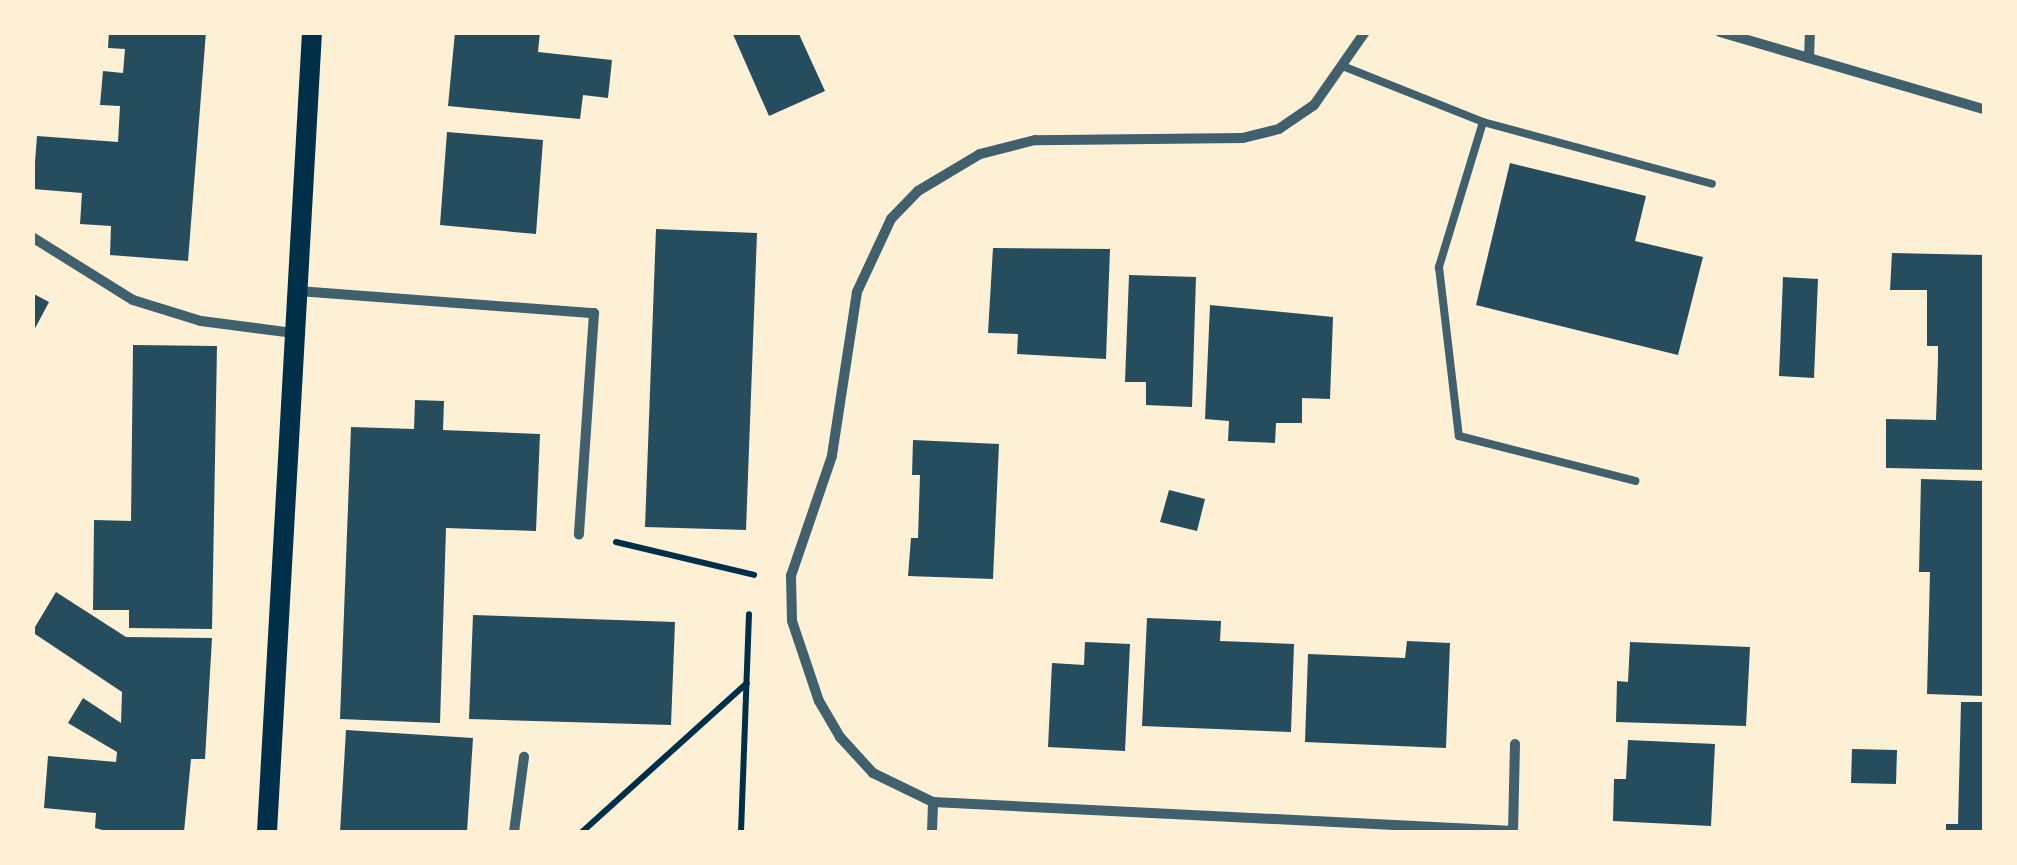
<!DOCTYPE html>
<html>
<head>
<meta charset="utf-8">
<style>
  body { margin:0 }
  #map { position:relative; width:2017px; height:865px; overflow:hidden; background:#fdf0d5; font-family:"Work Sans",sans-serif }
  div>[style] { position:absolute }
  .building>* { inset:0; background:#264d5e }
  .path>* { height:6px; margin:-3px; padding:0 3px; transform-origin:3px; border-radius:3px; background:#003049 }
  .service>* { height:8px; margin:-4px; padding:0 4px; transform-origin:4px; border-radius:4px; background:#3f606c }
  .minor>* { height:10px; margin:-5px; padding:0 5px; transform-origin:5px; border-radius:5px; background:#3f606c }
  .secondary>* { height:20px; margin:-10px; padding:0 10px; transform-origin:10px; border-radius:10px; background:#003049 }
  span { translate:-50% -50%; white-space:nowrap; text-align:center; line-height:1.15; -webkit-text-stroke:8px #fdf0d5; paint-order:stroke }
  .frame { position:absolute; inset:0; border:35px solid #fdf0d5; pointer-events:none }
</style>
</head>
<body>
<div id="map">
  <div class="building">
    <i style="clip-path:polygon(109px 32px,206px 32px,188px 261px,110px 255px,111px 226px,80px 224px,82px 193px,33px 189px,37px 136px,118px 142px,120px 106px,100px 105px,103px 71px,123px 73px,125px 49px,108px 48px)"></i>
    <i style="clip-path:polygon(455px 32px,540px 32px,538px 52px,612px 60px,608px 98px,583px 95px,580px 119px,448px 106px)"></i>
    <i style="clip-path:polygon(732px 32px,798px 32px,825px 91px,769px 116px)"></i>
    <i style="clip-path:polygon(447px 132px,543px 140px,536px 234px,440px 225px)"></i>
    <i style="clip-path:polygon(1510px 163px,1646px 196px,1635px 241px,1703px 257px,1678px 355px,1476px 305px)"></i>
    <i style="clip-path:polygon(656px 229px,757px 233px,746px 530px,645px 527px)"></i>
    <i style="clip-path:polygon(993px 248px,1110px 249px,1106px 359px,1017px 354px,1018px 334px,988px 333px)"></i>
    <i style="clip-path:polygon(1892px 253px,1984px 255px,1984px 470px,1886px 468px,1886px 419px,1936px 420px,1938px 360px,1938px 346px,1927px 346px,1927px 290px,1890px 290px)"></i>
    <i style="clip-path:polygon(1129px 275px,1196px 277px,1192px 407px,1146px 405px,1146px 382px,1125px 382px)"></i>
    <i style="clip-path:polygon(1783px 277px,1818px 279px,1814px 378px,1779px 376px)"></i>
    <i style="clip-path:polygon(32px 293px,49px 302px,32px 334px)"></i>
    <i style="clip-path:polygon(1210px 305px,1333px 317px,1330px 399px,1302px 398px,1302px 423px,1276px 423px,1275px 443px,1228px 441px,1229px 421px,1205px 419px)"></i>
    <i style="clip-path:polygon(133px 345px,217px 346px,212px 629px,129px 628px,129px 610px,93px 610px,94px 520px,131px 521px)"></i>
    <i style="clip-path:polygon(415px 400px,444px 401px,443px 430px,540px 434px,536px 531px,446px 528px,440px 723px,340px 719px,351px 427px,414px 429px)"></i>
    <i style="clip-path:polygon(913px 440px,999px 444px,993px 579px,908px 576px,911px 538px,918px 538px,920px 475px,912px 475px)"></i>
    <i style="clip-path:polygon(1921px 479px,1984px 481px,1984px 696px,1927px 694px,1930px 572px,1919px 572px)"></i>
    <i style="clip-path:polygon(1169px 490px,1205px 499px,1197px 531px,1160px 522px)"></i>
    <i style="clip-path:polygon(56px 592px,126px 637px,212px 638px,205px 759px,191px 759px,184px 832px,110px 832px,95px 828px,96px 813px,44px 808px,48px 756px,116px 762px,117px 752px,68px 723px,83px 698px,121px 723px,122px 692px,32px 632px)"></i>
    <i style="clip-path:polygon(473px 615px,675px 622px,671px 725px,469px 719px)"></i>
    <i style="clip-path:polygon(1147px 618px,1221px 621px,1220px 641px,1294px 644px,1291px 732px,1142px 726px)"></i>
    <i style="clip-path:polygon(1407px 641px,1450px 643px,1446px 748px,1305px 742px,1308px 654px,1405px 658px)"></i>
    <i style="clip-path:polygon(1085px 642px,1130px 644px,1125px 751px,1048px 747px,1052px 663px,1084px 665px)"></i>
    <i style="clip-path:polygon(1630px 642px,1750px 647px,1746px 726px,1616px 722px,1617px 681px,1628px 682px)"></i>
    <i style="clip-path:polygon(1961px 702px,1984px 702px,1984px 832px,1946px 832px,1946px 824px,1958px 824px)"></i>
    <i style="clip-path:polygon(346px 730px,473px 738px,467px 832px,340px 832px)"></i>
    <i style="clip-path:polygon(1628px 740px,1715px 744px,1711px 826px,1613px 821px,1614px 779px,1626px 779px)"></i>
    <i style="clip-path:polygon(1852px 749px,1897px 750px,1896px 784px,1851px 783px)"></i>
  </div>
  <div class="path">
    <i style="left:616px;top:542px;width:142px;rotate:13.4deg"></i>
    <i style="left:582px;top:832px;width:222px;rotate:-42.1deg"></i>
    <i style="left:741px;top:832px;width:218px;rotate:-87.9deg"></i>
  </div>
  <div class="service">
    <i style="left:1345px;top:67px;width:149px;rotate:21.7deg"></i>
    <i style="left:1483px;top:122px;width:237px;rotate:15.1deg"></i>
    <i style="left:1483px;top:122px;width:152px;rotate:106.9deg"></i>
    <i style="left:1439px;top:267px;width:170px;rotate:83.3deg"></i>
    <i style="left:1459px;top:436px;width:182px;rotate:14.3deg"></i>
  </div>
  <div class="minor">
    <i style="left:1365px;top:32px;width:89px;rotate:124.9deg"></i>
    <i style="left:1314px;top:105px;width:42px;rotate:145.6deg"></i>
    <i style="left:1279px;top:129px;width:37px;rotate:166deg"></i>
    <i style="left:1243px;top:138px;width:208px;rotate:179.4deg"></i>
    <i style="left:1035px;top:140px;width:57px;rotate:165.7deg"></i>
    <i style="left:980px;top:154px;width:72px;rotate:149.2deg"></i>
    <i style="left:918px;top:191px;width:39px;rotate:134deg"></i>
    <i style="left:891px;top:219px;width:81px;rotate:115deg"></i>
    <i style="left:857px;top:292px;width:166px;rotate:98.7deg"></i>
    <i style="left:832px;top:456px;width:127px;rotate:108.9deg"></i>
    <i style="left:791px;top:576px;width:45px;rotate:88.7deg"></i>
    <i style="left:792px;top:621px;width:84px;rotate:71.4deg"></i>
    <i style="left:819px;top:701px;width:42px;rotate:59.7deg"></i>
    <i style="left:840px;top:737px;width:49px;rotate:47.5deg"></i>
    <i style="left:873px;top:773px;width:67px;rotate:25.8deg"></i>
    <i style="left:933px;top:802px;width:581px;rotate:2.86deg"></i>
    <i style="left:1720px;top:32px;width:275px;rotate:16.3deg"></i>
    <i style="left:1809px;top:58px;width:26px;rotate:-88deg"></i>
    <i style="left:32px;top:237px;width:119px;rotate:32deg"></i>
    <i style="left:133px;top:300px;width:71px;rotate:17.2deg"></i>
    <i style="left:201px;top:321px;width:94px;rotate:7.4deg"></i>
    <i style="left:298px;top:291px;width:297px;rotate:4.3deg"></i>
    <i style="left:594px;top:313px;width:222px;rotate:93.9deg"></i>
    <i style="left:514px;top:832px;width:76px;rotate:-82.4deg"></i>
    <i style="left:932px;top:832px;width:30px;rotate:-88deg"></i>
    <i style="left:1513px;top:832px;width:88px;rotate:-88.7deg"></i>
  </div>
  <div class="secondary">
    <i style="left:267px;top:832px;width:801px;rotate:-86.78deg"></i>
  </div>
  <div class="frame"></div>
</div>
</body>
</html>
